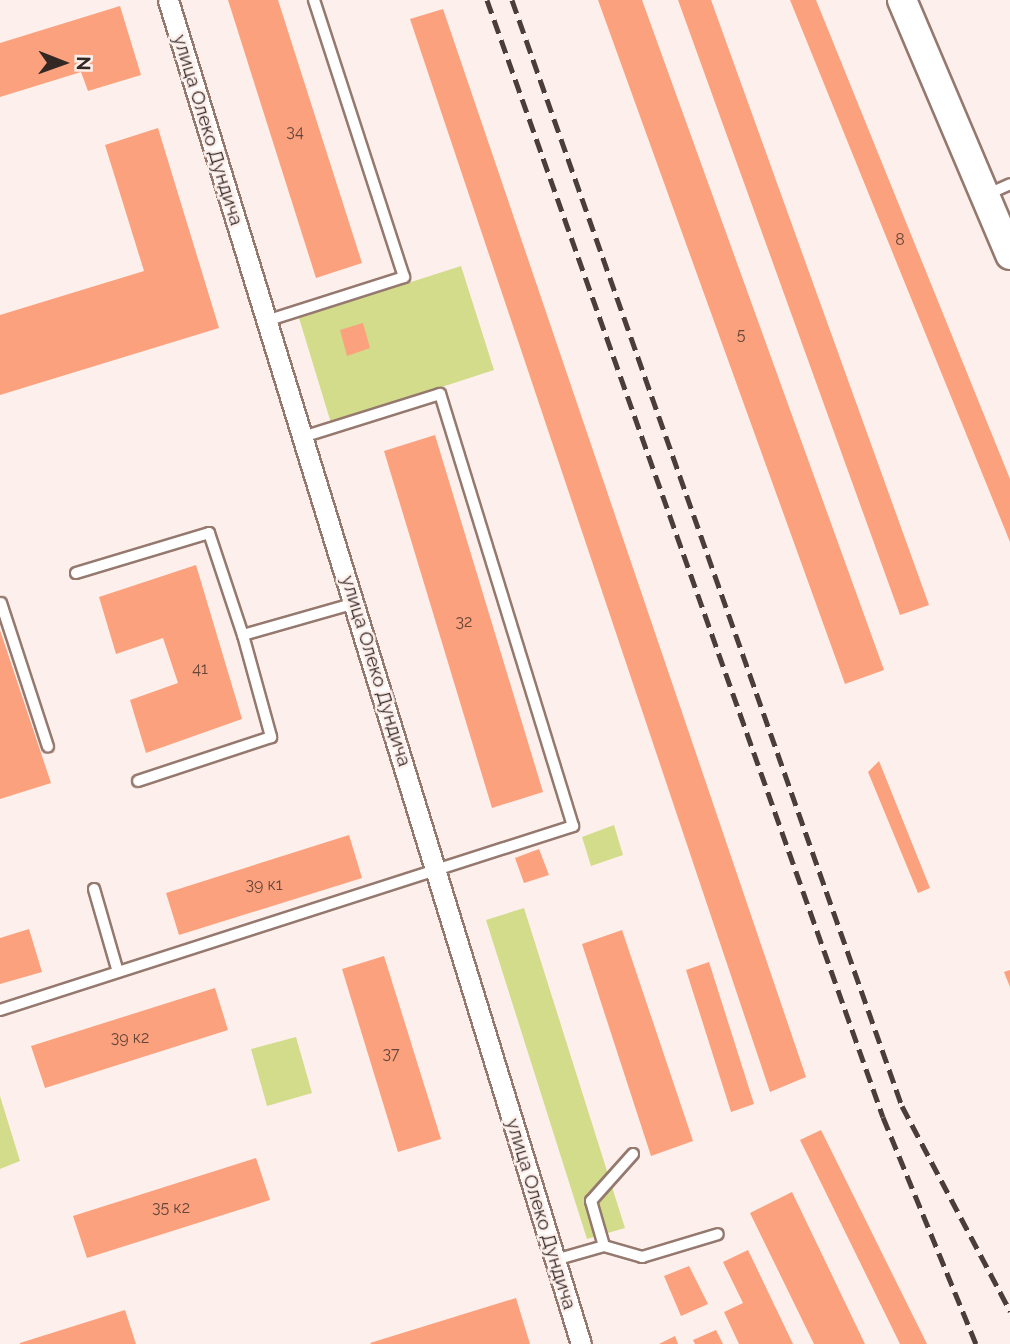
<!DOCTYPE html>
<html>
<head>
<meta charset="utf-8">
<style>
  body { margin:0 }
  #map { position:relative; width:1010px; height:1344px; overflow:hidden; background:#fdf0ec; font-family:Raleway,sans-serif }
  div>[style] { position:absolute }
  .green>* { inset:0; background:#d2dc8a }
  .building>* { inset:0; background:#fba17d }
  .roads { filter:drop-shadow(2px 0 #95796f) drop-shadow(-2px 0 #95796f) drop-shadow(0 2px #95796f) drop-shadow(0 -2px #95796f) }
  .lane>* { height:10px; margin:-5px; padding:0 5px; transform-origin:5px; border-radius:5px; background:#fff }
  .street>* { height:19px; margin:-9.5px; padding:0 9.5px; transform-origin:9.5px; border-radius:9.5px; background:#fff }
  .secondary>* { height:28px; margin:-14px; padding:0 14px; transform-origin:14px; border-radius:14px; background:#fff }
  .rail>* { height:5px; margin-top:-2.5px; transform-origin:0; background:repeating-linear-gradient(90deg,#4a3e3a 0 14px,transparent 0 21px) }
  span { translate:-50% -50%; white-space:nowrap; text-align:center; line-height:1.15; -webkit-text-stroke:5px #fdf0ec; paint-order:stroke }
  .number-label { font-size:16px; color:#66463a }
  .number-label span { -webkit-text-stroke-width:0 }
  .street-label { font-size:19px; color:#342824 }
  .north { position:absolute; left:28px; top:28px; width:70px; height:70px; -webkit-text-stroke:5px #fdf0ec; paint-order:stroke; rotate:91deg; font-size:19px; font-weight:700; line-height:28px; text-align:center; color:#342824 }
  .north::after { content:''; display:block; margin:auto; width:24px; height:32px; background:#342824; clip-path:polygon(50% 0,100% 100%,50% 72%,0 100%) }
</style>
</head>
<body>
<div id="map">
  <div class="green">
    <i style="clip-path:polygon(461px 266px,494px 370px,331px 423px,299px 318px)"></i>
    <i style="clip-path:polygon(614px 825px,623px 855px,591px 866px,582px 837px)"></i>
    <i style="clip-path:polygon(524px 908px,625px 1228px,587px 1239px,486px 920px)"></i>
    <i style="clip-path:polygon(296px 1037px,312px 1093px,267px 1106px,251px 1049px)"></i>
    <i style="clip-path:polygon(0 1096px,20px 1161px,0 1169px)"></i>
  </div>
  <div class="building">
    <i style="clip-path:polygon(228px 0,278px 0,362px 263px,316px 278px)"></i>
    <i style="clip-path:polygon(598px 0,642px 0,884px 670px,845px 684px)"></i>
    <i style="clip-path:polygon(678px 0,711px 0,929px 605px,900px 615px)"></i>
    <i style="clip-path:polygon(790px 0,816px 0,1010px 479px,1010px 542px)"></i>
    <i style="clip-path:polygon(120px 6px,141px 75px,88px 91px,81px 72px,0 97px,0 43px)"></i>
    <i style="clip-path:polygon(443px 9px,806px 1077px,770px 1092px,410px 19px)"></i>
    <i style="clip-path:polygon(158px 128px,219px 328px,0 395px,0 315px,144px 271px,105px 145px)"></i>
    <i style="clip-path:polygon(363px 323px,370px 348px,347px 356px,340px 330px)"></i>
    <i style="clip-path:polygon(435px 435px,543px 792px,492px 808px,384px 451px)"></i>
    <i style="clip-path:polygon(196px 565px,242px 719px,146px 753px,130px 700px,178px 683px,163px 638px,116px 654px,99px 597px)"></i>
    <i style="clip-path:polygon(0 630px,51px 783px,0 799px)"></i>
    <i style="clip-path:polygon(879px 761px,930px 888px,918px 893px,868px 772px)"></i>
    <i style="clip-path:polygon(349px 835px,362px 878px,179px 935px,166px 893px)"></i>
    <i style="clip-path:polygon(539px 849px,549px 875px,524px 883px,515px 858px)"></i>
    <i style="clip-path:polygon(29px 929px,42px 972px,0 984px,0 938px)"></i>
    <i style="clip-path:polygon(622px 930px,693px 1141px,651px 1156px,582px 944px)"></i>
    <i style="clip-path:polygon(384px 956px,441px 1139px,398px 1152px,342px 969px)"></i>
    <i style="clip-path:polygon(709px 962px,754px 1104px,731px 1112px,686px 970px)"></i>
    <i style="clip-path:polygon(1010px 970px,1010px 987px,1004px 972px)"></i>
    <i style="clip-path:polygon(215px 988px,228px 1030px,45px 1088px,31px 1046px)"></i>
    <i style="clip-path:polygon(821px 1130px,927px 1344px,900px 1344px,800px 1140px)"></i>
    <i style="clip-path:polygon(256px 1158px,270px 1200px,87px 1258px,73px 1216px)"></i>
    <i style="clip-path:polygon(792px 1192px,865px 1344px,814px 1344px,750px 1213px)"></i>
    <i style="clip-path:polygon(748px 1250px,793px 1344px,739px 1344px,724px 1312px,743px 1303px,723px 1262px)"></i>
    <i style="clip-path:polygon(689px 1266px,708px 1304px,681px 1316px,664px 1276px)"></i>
    <i style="clip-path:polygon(516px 1298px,530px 1344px,371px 1344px,370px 1343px)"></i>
    <i style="clip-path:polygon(125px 1310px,136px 1344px,20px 1344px,20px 1343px)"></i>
    <i style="clip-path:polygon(716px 1330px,723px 1344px,695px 1344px,693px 1340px)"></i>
    <i style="clip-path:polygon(675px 1336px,678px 1344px,659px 1344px)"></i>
  </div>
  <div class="roads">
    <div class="lane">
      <i style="left:988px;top:194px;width:24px;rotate:-24deg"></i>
      <i style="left:266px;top:321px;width:145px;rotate:-17.7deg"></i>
      <i style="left:404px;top:277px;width:291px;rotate:-108deg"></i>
      <i style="left:76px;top:573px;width:139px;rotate:-16.7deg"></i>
      <i style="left:209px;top:533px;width:108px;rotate:71.6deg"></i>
      <i style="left:243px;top:635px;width:106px;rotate:74.6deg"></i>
      <i style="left:271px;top:737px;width:140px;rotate:161.7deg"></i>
      <i style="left:1px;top:603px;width:151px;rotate:71.9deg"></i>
      <i style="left:243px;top:635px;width:116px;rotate:-15.9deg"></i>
      <i style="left:94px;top:889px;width:86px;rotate:73.9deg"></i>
      <i style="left:0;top:1010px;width:602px;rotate:-17.8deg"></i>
      <i style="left:573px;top:826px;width:452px;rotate:-107.1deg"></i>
      <i style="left:440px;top:394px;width:144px;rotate:162.6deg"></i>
      <i style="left:604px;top:1246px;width:47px;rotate:-106.1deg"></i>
      <i style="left:591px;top:1201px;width:63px;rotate:-48.2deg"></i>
      <i style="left:555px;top:1260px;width:51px;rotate:-15.9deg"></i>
      <i style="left:604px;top:1246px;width:40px;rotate:16deg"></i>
      <i style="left:642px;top:1257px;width:79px;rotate:-16.8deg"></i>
    </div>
    <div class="street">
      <i style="left:168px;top:0;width:1406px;rotate:72.92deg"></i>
    </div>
    <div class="secondary">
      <i style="left:902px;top:0;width:277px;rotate:67deg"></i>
    </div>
  </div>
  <div class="rail">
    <i style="left:487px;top:0;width:1185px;rotate:70.48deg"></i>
    <i style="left:883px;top:1117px;width:245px;rotate:67.7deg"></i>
    <i style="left:512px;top:0;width:1173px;rotate:70.58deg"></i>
    <i style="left:902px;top:1106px;width:232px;rotate:62.2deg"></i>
  </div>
  <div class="number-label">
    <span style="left:295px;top:132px">34</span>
    <span style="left:900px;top:240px">8</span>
    <span style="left:741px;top:335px">5</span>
    <span style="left:464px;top:622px">32</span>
    <span style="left:200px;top:669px">41</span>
    <span style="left:264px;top:885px">39 к1</span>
    <span style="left:130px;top:1038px">39 к2</span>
    <span style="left:391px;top:1054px">37</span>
    <span style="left:171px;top:1208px">35 к2</span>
  </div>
  <div class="street-label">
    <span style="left:208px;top:130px;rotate:73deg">улица Олеко Дундича</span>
    <span style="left:376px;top:671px;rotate:73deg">улица Олеко Дундича</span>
    <span style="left:541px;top:1214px;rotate:73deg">улица Олеко Дундича</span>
  </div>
  <div class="north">N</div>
</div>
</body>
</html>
